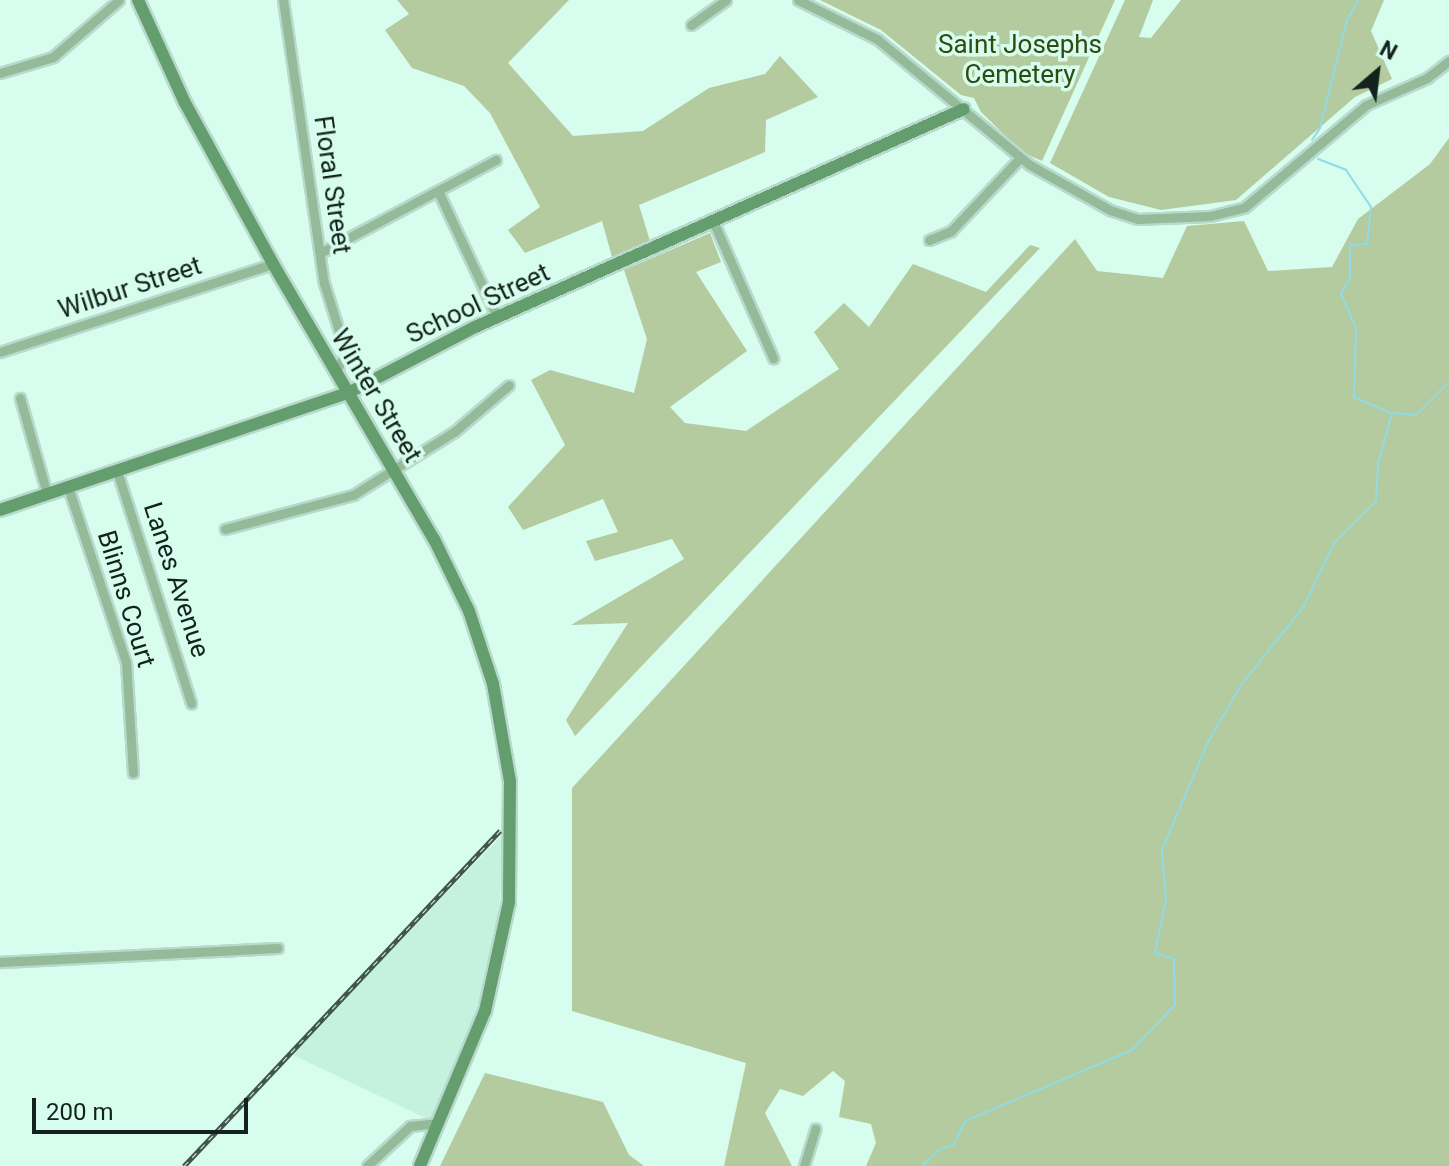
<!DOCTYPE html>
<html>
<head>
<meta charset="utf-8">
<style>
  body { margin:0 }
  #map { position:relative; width:1449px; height:1166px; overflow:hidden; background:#d6fded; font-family:Roboto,sans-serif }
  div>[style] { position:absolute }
  .built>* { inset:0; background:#c4f2df }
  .green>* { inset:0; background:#b4ca9f }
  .stream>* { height:2px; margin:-1px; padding:0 1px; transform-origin:1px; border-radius:1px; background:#90dce5 }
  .roads { filter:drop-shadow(2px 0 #b7dacc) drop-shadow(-2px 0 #b7dacc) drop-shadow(0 2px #b7dacc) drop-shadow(0 -2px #b7dacc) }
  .street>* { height:9px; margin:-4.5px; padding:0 4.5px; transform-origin:4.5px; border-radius:4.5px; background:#94ba99 }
  .secondary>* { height:12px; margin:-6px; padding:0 6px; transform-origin:6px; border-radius:6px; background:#649d6e }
  .rail>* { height:5px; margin-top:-2.5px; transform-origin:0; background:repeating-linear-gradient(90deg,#d6fded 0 6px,#41564d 0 12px); box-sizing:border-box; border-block:2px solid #41564d }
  span { translate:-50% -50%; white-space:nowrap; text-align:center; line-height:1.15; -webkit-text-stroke:7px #d6fded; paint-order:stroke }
  .park-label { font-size:26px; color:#314912 }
  .street-label { font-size:26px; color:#13221c }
  .north { position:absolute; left:1337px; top:32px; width:80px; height:80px; -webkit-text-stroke:6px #d6fded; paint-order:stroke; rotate:28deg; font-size:22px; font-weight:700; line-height:32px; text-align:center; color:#13221c }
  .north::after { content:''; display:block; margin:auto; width:28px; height:36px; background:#13221c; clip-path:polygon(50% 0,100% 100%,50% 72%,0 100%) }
  .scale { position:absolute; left:32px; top:1098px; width:216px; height:36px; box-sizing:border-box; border:4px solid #13221c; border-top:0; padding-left:10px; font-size:24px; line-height:28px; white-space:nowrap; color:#13221c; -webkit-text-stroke:6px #d6fded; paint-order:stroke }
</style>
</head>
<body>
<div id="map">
  <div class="built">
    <i style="clip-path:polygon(508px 829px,494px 947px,465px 1048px,432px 1121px,291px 1054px)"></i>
  </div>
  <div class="green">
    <i style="clip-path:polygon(397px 0,569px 0,508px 63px,573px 136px,643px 131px,709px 88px,765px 74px,780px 56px,818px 97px,766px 120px,765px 152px,639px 205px,650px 241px,612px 257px,602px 221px,525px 253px,508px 230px,540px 207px,490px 113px,464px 86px,412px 68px,385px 30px,409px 14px)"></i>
    <i style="clip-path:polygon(820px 0,1115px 0,1042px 161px,1022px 152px,981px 112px,974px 98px,961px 95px,881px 30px)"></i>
    <i style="clip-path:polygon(1125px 0,1153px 0,1139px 37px,1151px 38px,1181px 0,1384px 0,1371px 31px,1392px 79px,1355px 97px,1236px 200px,1161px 210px,1109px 197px,1050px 163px)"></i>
    <i style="clip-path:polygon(1449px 138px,1449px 1166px,866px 1166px,876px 1143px,871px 1124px,839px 1117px,845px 1081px,833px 1071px,803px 1096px,780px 1089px,765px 1113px,792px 1166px,724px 1166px,746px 1063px,572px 1011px,572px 788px,1075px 239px,1097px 271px,1163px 278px,1187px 226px,1244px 221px,1268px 271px,1332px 267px,1358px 219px,1430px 164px)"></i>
    <i style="clip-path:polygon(710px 233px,721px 262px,696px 272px,747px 351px,670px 407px,685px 423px,746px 431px,839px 369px,814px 332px,844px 303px,869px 327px,913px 264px,986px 292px,1030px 245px,1040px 248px,575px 736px,566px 720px,628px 623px,571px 625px,684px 559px,672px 539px,595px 561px,586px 541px,618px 532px,603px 499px,523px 530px,508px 507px,565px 445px,531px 380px,550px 370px,634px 393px,647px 339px,624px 270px)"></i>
    <i style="clip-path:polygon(485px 1073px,603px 1102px,629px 1155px,644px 1166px,440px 1166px)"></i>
  </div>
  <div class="stream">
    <i style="left:1312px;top:140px;width:14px;rotate:-56deg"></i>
    <i style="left:1320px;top:128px;width:111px;rotate:-76deg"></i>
    <i style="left:1347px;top:20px;width:23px;rotate:-61deg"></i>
    <i style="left:1318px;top:159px;width:30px;rotate:21deg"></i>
    <i style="left:1346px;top:170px;width:45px;rotate:56deg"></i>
    <i style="left:1371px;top:207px;width:37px;rotate:96deg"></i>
    <i style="left:1367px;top:244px;width:17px;rotate:177deg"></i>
    <i style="left:1350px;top:245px;width:32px;rotate:90deg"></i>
    <i style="left:1350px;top:277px;width:19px;rotate:118deg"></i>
    <i style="left:1341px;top:294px;width:37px;rotate:66deg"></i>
    <i style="left:1356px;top:328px;width:69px;rotate:91.7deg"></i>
    <i style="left:1354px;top:397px;width:40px;rotate:23.4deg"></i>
    <i style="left:922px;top:1166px;width:25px;rotate:-43deg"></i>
    <i style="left:940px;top:1149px;width:14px;rotate:-17deg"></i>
    <i style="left:953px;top:1145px;width:27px;rotate:-63deg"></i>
    <i style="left:965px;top:1121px;width:181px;rotate:-23deg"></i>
    <i style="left:1132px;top:1050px;width:62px;rotate:-46.3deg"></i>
    <i style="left:1175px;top:1005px;width:46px;rotate:-91.2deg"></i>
    <i style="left:1174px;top:959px;width:20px;rotate:-162deg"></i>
    <i style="left:1155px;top:953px;width:54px;rotate:-78.3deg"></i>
    <i style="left:1166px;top:900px;width:50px;rotate:-94.6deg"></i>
    <i style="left:1162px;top:850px;width:120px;rotate:-66.9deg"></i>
    <i style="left:1209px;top:740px;width:64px;rotate:-59.8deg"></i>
    <i style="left:1241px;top:685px;width:101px;rotate:-51.4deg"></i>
    <i style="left:1304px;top:606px;width:70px;rotate:-64.5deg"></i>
    <i style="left:1334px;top:543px;width:59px;rotate:-45deg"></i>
    <i style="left:1376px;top:501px;width:37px;rotate:-87deg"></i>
    <i style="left:1378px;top:464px;width:53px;rotate:-74.6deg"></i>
    <i style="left:1392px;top:413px;width:24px;rotate:5deg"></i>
    <i style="left:1416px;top:415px;width:47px;rotate:-45deg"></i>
  </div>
  <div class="roads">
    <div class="street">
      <i style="left:283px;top:0;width:286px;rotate:81.8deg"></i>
      <i style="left:324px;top:283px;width:73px;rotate:72.6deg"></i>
      <i style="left:346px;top:353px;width:20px;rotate:120deg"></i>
      <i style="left:798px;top:0;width:88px;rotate:26.3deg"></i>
      <i style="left:877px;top:39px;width:198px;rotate:39.5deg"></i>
      <i style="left:1030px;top:165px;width:92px;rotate:29.4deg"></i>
      <i style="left:1110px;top:210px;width:29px;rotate:18deg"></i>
      <i style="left:1138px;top:219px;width:72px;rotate:-2.4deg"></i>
      <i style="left:1210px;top:216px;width:36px;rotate:-14deg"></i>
      <i style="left:1245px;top:207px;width:158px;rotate:-40.1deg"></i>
      <i style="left:1366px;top:105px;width:67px;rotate:-23.9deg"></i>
      <i style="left:1427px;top:78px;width:28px;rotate:-38deg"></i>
      <i style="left:691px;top:25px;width:43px;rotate:-35.5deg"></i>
      <i style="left:0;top:73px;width:55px;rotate:-16.8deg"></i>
      <i style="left:53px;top:57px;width:87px;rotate:-40.8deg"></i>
      <i style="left:438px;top:191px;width:139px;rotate:64.9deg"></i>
      <i style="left:713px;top:221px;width:150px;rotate:66.3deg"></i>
      <i style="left:929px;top:240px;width:24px;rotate:-22deg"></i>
      <i style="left:951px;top:231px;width:100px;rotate:-46.6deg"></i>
      <i style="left:320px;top:253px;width:199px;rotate:-27.9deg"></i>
      <i style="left:0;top:352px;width:287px;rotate:-17.9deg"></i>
      <i style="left:20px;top:398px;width:100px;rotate:74.3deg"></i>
      <i style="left:117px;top:471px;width:244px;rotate:72.3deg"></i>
      <i style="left:68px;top:487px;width:184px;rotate:71.7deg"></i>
      <i style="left:126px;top:662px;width:111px;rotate:86.4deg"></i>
      <i style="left:225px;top:529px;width:132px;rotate:-14.9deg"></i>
      <i style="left:353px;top:495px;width:119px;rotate:-32deg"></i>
      <i style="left:454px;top:432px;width:72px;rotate:-40.5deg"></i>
      <i style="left:0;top:962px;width:278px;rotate:-2.9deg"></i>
      <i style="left:367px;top:1166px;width:59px;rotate:-42.9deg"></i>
      <i style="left:410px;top:1126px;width:29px;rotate:-6deg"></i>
      <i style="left:804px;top:1166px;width:39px;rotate:-73deg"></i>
    </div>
    <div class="secondary">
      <i style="left:138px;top:0;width:113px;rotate:65.5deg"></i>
      <i style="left:185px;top:103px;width:183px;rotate:61.3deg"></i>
      <i style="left:273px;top:264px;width:319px;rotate:59.7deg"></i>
      <i style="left:434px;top:539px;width:80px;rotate:64.1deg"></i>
      <i style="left:469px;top:611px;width:77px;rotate:71.8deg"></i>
      <i style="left:493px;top:684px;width:98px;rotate:80.1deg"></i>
      <i style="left:510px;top:781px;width:121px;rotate:90.5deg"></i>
      <i style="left:509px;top:902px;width:112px;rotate:102.4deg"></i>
      <i style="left:485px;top:1011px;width:168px;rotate:112.8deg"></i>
      <i style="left:0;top:510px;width:369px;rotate:-18.6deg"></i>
      <i style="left:350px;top:392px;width:141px;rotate:-27.5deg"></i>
      <i style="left:475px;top:327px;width:535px;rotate:-24.03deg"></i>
    </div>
  </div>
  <div class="rail">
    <i style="left:184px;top:1166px;width:461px;rotate:-46.7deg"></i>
  </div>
  <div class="park-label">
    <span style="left:1020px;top:60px">Saint Josephs<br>Cemetery</span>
  </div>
  <div class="street-label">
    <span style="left:332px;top:185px;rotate:82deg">Floral Street</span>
    <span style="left:130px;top:288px;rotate:-18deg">Wilbur Street</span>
    <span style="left:478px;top:304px;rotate:-25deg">School Street</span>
    <span style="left:376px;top:396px;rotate:59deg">Winter Street</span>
    <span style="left:176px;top:580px;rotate:72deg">Lanes Avenue</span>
    <span style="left:126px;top:599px;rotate:73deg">Blinns Court</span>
  </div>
  <div class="north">N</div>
  <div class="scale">200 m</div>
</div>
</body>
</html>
